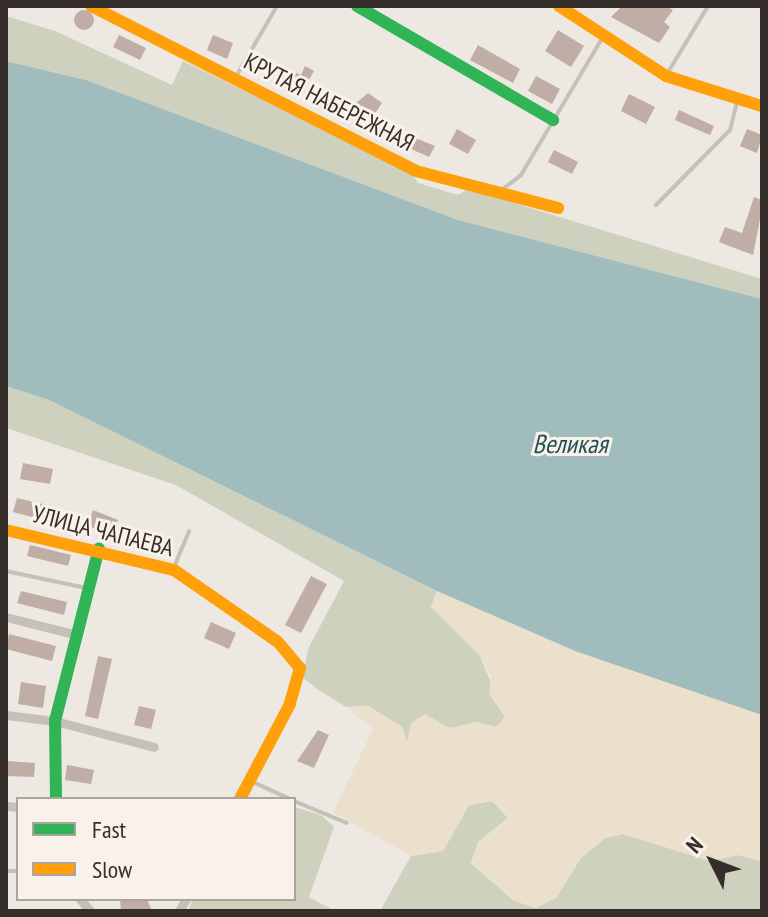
<!DOCTYPE html>
<html>
<head>
<meta charset="utf-8">
<style>
  body { margin:0 }
  #map { position:relative; width:768px; height:917px; overflow:hidden; background:#ede8e2; font-family:"PT Sans Narrow",sans-serif }
  div>[style] { position:absolute }
  .green>* { inset:0; background:#ced1bd }
  .sand>* { inset:0; background:#ebe0cb }
  .water>* { inset:0; background:#a1bcbc }
  .building>* { inset:0; background:#bfada6 }
  .round { border-radius:50% }
  .lane>* { height:4px; margin:-2px; padding:0 2px; transform-origin:2px; border-radius:2px; background:#c6c0bb }
  .street>* { height:9px; margin:-4.5px; padding:0 4.5px; transform-origin:4.5px; border-radius:4.5px; background:#c6c0bb }
  .fast>* { height:12px; margin:-6px; padding:0 6px; transform-origin:6px; border-radius:6px; background:#30b455 }
  .slow>* { height:12px; margin:-6px; padding:0 6px; transform-origin:6px; border-radius:6px; background:#ff9f0a }
  span { translate:-50% -50%; white-space:nowrap; text-align:center; line-height:1.15; -webkit-text-stroke:6px #f8f2eb; paint-order:stroke }
  .street-label { font-size:24px; color:#362e2a }
  .water-label { font-size:26px; color:#235154; font-style:italic }
  .frame { position:absolute; inset:0; border:8px solid #362e2a; pointer-events:none }
  .legend { position:absolute; left:16px; top:797px; width:280px; height:104px; box-sizing:border-box; background:#f8f2eb; border:2px solid #aaa49e; margin:0; padding:10px 14px; list-style:none; font-size:24px; color:#362e2a }
  .legend li { display:flex; align-items:center; gap:16px; height:40px }
  .legend b { width:40px; border:2px solid #aaa49e }
  .north { position:absolute; left:672px; top:821px; width:80px; height:80px; -webkit-text-stroke:6px #f8f2eb; paint-order:stroke; rotate:312deg; font-size:22px; font-weight:700; line-height:32px; text-align:center; color:#362e2a }
  .north::after { content:''; display:block; margin:auto; width:28px; height:36px; background:#362e2a; clip-path:polygon(50% 0,100% 100%,50% 72%,0 100%) }
</style>
</head>
<body>
<div id="map">
  <div class="green">
    <i style="clip-path:polygon(6px 16px,55px 31px,172px 85px,183px 61px,411px 172px,418px 183px,458px 195px,468px 189px,762px 279px,762px 299px,458px 220px,86px 80px,6px 61px)"></i>
    <i style="clip-path:polygon(6px 386px,49px 400px,437px 591px,431px 607px,480px 656px,505px 717px,496px 727px,476px 722px,407px 743px,402px 727px,368px 706px,346px 707px,319px 690px,303px 678px,308px 649px,344px 581px,176px 485px,6px 428px)"></i>
    <i style="clip-path:polygon(492px 801px,508px 818px,478px 842px,471px 863px,514px 901px,556px 898px,580px 859px,605px 838px,623px 834px,710px 861px,738px 855px,762px 861px,762px 911px,380px 911px,411px 856px,443px 851px,469px 805px)"></i>
    <i style="clip-path:polygon(294px 807px,321px 815px,334px 827px,309px 897px,335px 911px,188px 911px,193px 899px,294px 899px)"></i>
  </div>
  <div class="sand">
    <i style="clip-path:polygon(437px 591px,575px 651px,762px 715px,762px 861px,738px 855px,710px 861px,623px 834px,605px 838px,580px 859px,556px 898px,536px 908px,514px 901px,471px 863px,478px 842px,508px 818px,493px 801px,469px 805px,443px 851px,411px 856px,333px 812px,373px 729px,346px 707px,368px 706px,402px 727px,407px 742px,411px 723px,425px 714px,450px 728px,476px 722px,496px 727px,505px 717px,489px 694px,491px 676px,480px 656px,431px 607px)"></i>
  </div>
  <div class="water">
    <i style="clip-path:polygon(6px 61px,86px 80px,458px 220px,762px 299px,762px 715px,575px 651px,437px 591px,49px 400px,6px 386px)"></i>
  </div>
  <div class="building">
    <i style="clip-path:polygon(622px 6px,666px 6px,673px 10px,664px 22px,670px 27px,659px 43px,611px 17px)"></i>
    <i class="round" style="left:74px;top:10px;width:20px;height:20px"></i>
    <i style="clip-path:polygon(558px 30px,584px 46px,571px 67px,545px 51px)"></i>
    <i style="clip-path:polygon(119px 35px,146px 48px,140px 60px,113px 47px)"></i>
    <i style="clip-path:polygon(213px 35px,233px 43px,227px 59px,207px 50px)"></i>
    <i style="clip-path:polygon(478px 45px,520px 69px,513px 83px,470px 60px)"></i>
    <i style="clip-path:polygon(305px 66px,314px 71px,303px 90px,278px 78px,283px 67px,301px 75px)"></i>
    <i style="clip-path:polygon(536px 76px,560px 89px,552px 104px,528px 91px)"></i>
    <i style="clip-path:polygon(368px 93px,382px 103px,368px 124px,348px 110px)"></i>
    <i style="clip-path:polygon(629px 94px,655px 107px,646px 124px,621px 111px)"></i>
    <i style="clip-path:polygon(679px 110px,714px 126px,710px 135px,675px 120px)"></i>
    <i style="clip-path:polygon(457px 129px,476px 140px,468px 154px,449px 144px)"></i>
    <i style="clip-path:polygon(747px 129px,762px 135px,757px 153px,740px 146px)"></i>
    <i style="clip-path:polygon(398px 131px,435px 146px,429px 157px,393px 141px)"></i>
    <i style="clip-path:polygon(554px 150px,578px 162px,572px 174px,548px 162px)"></i>
    <i style="clip-path:polygon(754px 197px,762px 200px,762px 209px,753px 255px,719px 242px,725px 227px,742px 233px)"></i>
    <i style="clip-path:polygon(23px 463px,53px 469px,50px 484px,20px 479px)"></i>
    <i style="clip-path:polygon(17px 498px,51px 506px,48px 521px,13px 512px)"></i>
    <i style="clip-path:polygon(93px 510px,118px 520px,112px 535px,88px 526px)"></i>
    <i style="clip-path:polygon(30px 545px,71px 555px,68px 566px,27px 556px)"></i>
    <i style="clip-path:polygon(311px 576px,327px 584px,301px 633px,285px 625px)"></i>
    <i style="clip-path:polygon(21px 591px,67px 602px,64px 615px,17px 603px)"></i>
    <i style="clip-path:polygon(211px 622px,236px 633px,229px 649px,204px 638px)"></i>
    <i style="clip-path:polygon(9px 634px,56px 646px,52px 661px,6px 649px)"></i>
    <i style="clip-path:polygon(98px 656px,112px 659px,98px 719px,85px 716px)"></i>
    <i style="clip-path:polygon(21px 682px,46px 686px,43px 708px,18px 704px)"></i>
    <i style="clip-path:polygon(139px 706px,156px 710px,151px 729px,134px 725px)"></i>
    <i style="clip-path:polygon(318px 730px,329px 735px,314px 768px,297px 761px)"></i>
    <i style="clip-path:polygon(8px 761px,35px 763px,34px 777px,7px 776px)"></i>
    <i style="clip-path:polygon(67px 765px,94px 770px,91px 784px,65px 780px)"></i>
    <i style="clip-path:polygon(120px 899px,147px 899px,152px 911px,121px 911px)"></i>
  </div>
  <div class="lane">
    <i style="left:238px;top:73px;width:78px;rotate:-59.8deg"></i>
    <i style="left:667px;top:74px;width:79px;rotate:-58.9deg"></i>
    <i style="left:503px;top:189px;width:23px;rotate:-38deg"></i>
    <i style="left:521px;top:175px;width:161px;rotate:-59.3deg"></i>
    <i style="left:656px;top:205px;width:105px;rotate:-45.4deg"></i>
    <i style="left:730px;top:130px;width:29px;rotate:-76deg"></i>
    <i style="left:174px;top:567px;width:39px;rotate:-67deg"></i>
    <i style="left:6px;top:571px;width:82px;rotate:12deg"></i>
    <i style="left:253px;top:782px;width:41px;rotate:24.7deg"></i>
    <i style="left:294px;top:801px;width:57px;rotate:22.5deg"></i>
    <i style="left:6px;top:871px;width:12px"></i>
  </div>
  <div class="street">
    <i style="left:6px;top:617px;width:73px;rotate:14.2deg"></i>
    <i style="left:6px;top:715px;width:49px;rotate:7deg"></i>
    <i style="left:55px;top:721px;width:102px;rotate:14.7deg"></i>
    <i style="left:6px;top:806px;width:12px;rotate:5deg"></i>
    <i style="left:80px;top:899px;width:16px;rotate:50deg"></i>
    <i style="left:179px;top:911px;width:14px;rotate:-60deg"></i>
  </div>
  <div class="fast">
    <i style="left:357px;top:6px;width:227px;rotate:30.2deg"></i>
    <i style="left:56px;top:799px;width:78px;rotate:-90.7deg"></i>
    <i style="left:55px;top:721px;width:178px;rotate:-75.7deg"></i>
  </div>
  <div class="slow">
    <i style="left:91px;top:6px;width:364px;rotate:26.9deg"></i>
    <i style="left:416px;top:171px;width:147px;rotate:14.6deg"></i>
    <i style="left:559px;top:6px;width:128px;rotate:33.2deg"></i>
    <i style="left:666px;top:76px;width:101px;rotate:17.4deg"></i>
    <i style="left:6px;top:530px;width:173px;rotate:13.4deg"></i>
    <i style="left:174px;top:570px;width:126px;rotate:34.7deg"></i>
    <i style="left:278px;top:642px;width:34px;rotate:50deg"></i>
    <i style="left:300px;top:668px;width:37px;rotate:106deg"></i>
    <i style="left:290px;top:704px;width:107px;rotate:117.8deg"></i>
  </div>
  <div class="street-label">
    <span style="left:329px;top:102px;rotate:27deg">КРУТАЯ НАБЕРЕЖНАЯ</span>
    <span style="left:103px;top:531px;rotate:14deg">УЛИЦА ЧАПАЕВА</span>
  </div>
  <div class="water-label">
    <span style="left:570px;top:444px">Великая</span>
  </div>
  <div class="frame"></div>
  <ul class="legend">
  <li><b style="height:10px;background:#30b455"></b>Fast</li>
  <li><b style="height:10px;background:#ff9f0a"></b>Slow</li>
  </ul>
  <div class="north">N</div>
</div>
</body>
</html>
